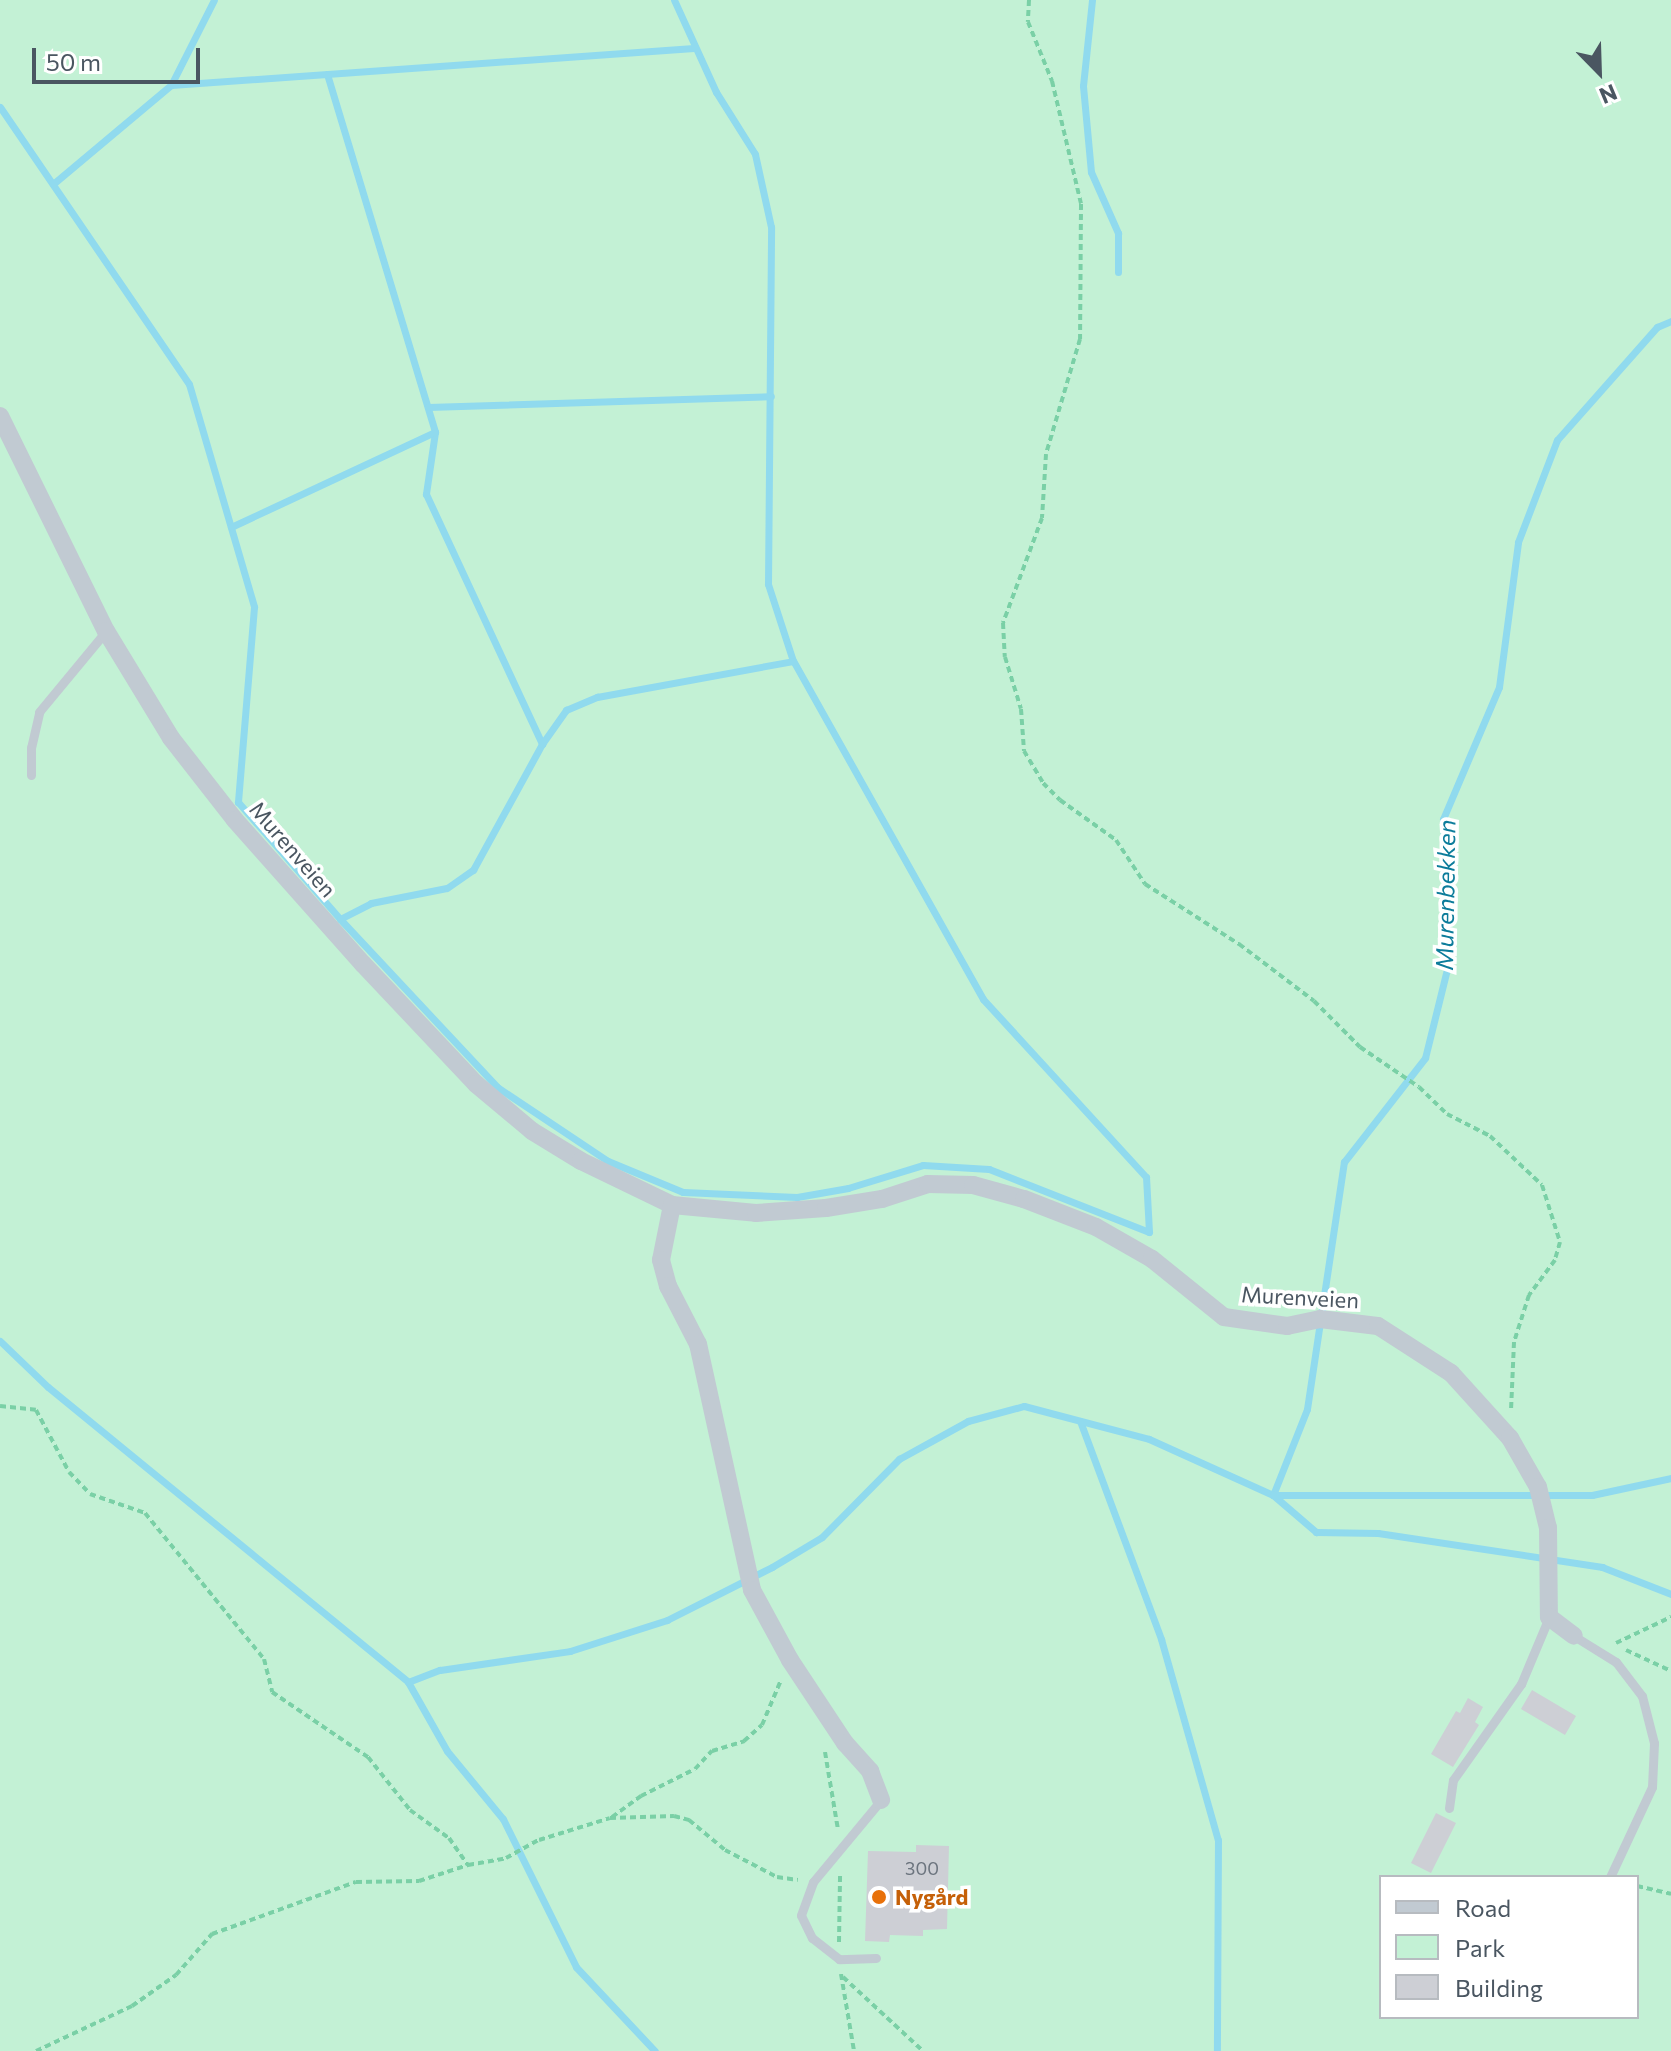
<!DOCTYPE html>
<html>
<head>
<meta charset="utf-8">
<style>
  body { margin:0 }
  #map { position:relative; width:1671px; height:2051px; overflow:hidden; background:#f5f3f3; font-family:Commissioner,sans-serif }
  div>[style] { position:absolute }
  .green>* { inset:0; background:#c3f1d5 }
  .stream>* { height:7px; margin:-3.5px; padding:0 3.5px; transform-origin:3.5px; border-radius:3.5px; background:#90daee }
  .building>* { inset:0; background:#cdcfd5 }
  .path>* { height:4px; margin-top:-2px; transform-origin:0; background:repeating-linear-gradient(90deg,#7ad0a6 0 6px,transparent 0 10px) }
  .lane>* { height:9px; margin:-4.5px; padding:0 4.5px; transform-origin:4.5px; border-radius:4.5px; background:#c1cad2 }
  .street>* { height:18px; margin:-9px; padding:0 9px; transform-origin:9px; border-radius:9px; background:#c1cad2 }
  .dots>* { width:22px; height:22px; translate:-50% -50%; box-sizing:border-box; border:4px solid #fff; border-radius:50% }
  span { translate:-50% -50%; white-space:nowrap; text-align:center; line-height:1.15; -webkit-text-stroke:7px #fff; paint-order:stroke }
  .number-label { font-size:18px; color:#6b747e }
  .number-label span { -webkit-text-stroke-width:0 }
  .street-label { font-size:22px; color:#4a5661 }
  .food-label { font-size:22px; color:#c56008; font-weight:700 }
  .left { translate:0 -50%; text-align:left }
  .water-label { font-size:24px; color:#0c7c9b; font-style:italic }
  .legend { position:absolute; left:1379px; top:1875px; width:260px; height:144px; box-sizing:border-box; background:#fff; border:2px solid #b7bbc0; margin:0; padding:10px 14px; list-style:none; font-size:24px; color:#4a5661 }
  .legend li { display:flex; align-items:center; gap:16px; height:40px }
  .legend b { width:40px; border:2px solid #b7bbc0 }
  .north { position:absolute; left:1559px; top:32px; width:80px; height:80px; -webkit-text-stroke:6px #fff; paint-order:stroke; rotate:157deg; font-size:22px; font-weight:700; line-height:32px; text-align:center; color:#4a5661 }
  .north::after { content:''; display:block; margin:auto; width:28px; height:36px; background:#4a5661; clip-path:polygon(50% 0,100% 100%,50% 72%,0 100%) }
  .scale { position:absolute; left:32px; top:48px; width:168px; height:36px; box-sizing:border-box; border:4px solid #4a5661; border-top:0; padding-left:10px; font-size:24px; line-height:28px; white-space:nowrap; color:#4a5661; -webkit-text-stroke:6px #fff; paint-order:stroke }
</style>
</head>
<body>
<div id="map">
  <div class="green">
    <i style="clip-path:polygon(evenodd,0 0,1671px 0,1671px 2051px,0 2051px,0 0,1381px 1877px,1637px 1877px,1637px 2017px,1381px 2017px,1381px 1877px)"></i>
  </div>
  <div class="stream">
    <i style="left:1092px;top:0;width:86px;rotate:96deg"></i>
    <i style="left:1083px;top:86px;width:86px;rotate:84.7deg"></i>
    <i style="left:1091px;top:172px;width:67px;rotate:66.1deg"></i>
    <i style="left:1118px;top:233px;width:39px;rotate:90deg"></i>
    <i style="left:327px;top:74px;width:374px;rotate:73.2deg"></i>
    <i style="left:435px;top:432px;width:63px;rotate:98.3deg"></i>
    <i style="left:426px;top:494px;width:276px;rotate:65.1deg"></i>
    <i style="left:171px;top:85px;width:524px;rotate:-4.05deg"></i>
    <i style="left:0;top:107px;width:335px;rotate:55.7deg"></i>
    <i style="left:189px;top:384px;width:232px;rotate:73.7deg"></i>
    <i style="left:254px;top:607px;width:196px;rotate:94.7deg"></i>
    <i style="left:238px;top:802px;width:155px;rotate:48.9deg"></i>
    <i style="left:340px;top:919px;width:230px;rotate:46.9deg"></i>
    <i style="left:497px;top:1087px;width:133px;rotate:33.7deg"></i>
    <i style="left:608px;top:1161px;width:81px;rotate:22.5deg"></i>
    <i style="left:683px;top:1192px;width:114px;rotate:2.5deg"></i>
    <i style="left:797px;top:1197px;width:52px;rotate:-10deg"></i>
    <i style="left:848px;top:1188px;width:78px;rotate:-17deg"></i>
    <i style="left:923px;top:1165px;width:66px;rotate:3.5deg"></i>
    <i style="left:989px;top:1169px;width:172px;rotate:21.5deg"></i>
    <i style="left:1149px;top:1232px;width:55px;rotate:-93.1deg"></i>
    <i style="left:1146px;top:1177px;width:241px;rotate:-132.5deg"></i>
    <i style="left:983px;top:999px;width:388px;rotate:-119.3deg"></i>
    <i style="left:793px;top:661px;width:81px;rotate:-108deg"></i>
    <i style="left:768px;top:584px;width:357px;rotate:-89.5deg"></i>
    <i style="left:771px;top:227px;width:75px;rotate:-102.4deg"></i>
    <i style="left:755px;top:154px;width:73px;rotate:-122.2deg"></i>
    <i style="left:716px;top:92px;width:101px;rotate:-114.5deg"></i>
    <i style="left:53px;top:184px;width:154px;rotate:-40deg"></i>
    <i style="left:171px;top:85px;width:95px;rotate:-63.2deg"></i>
    <i style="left:428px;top:407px;width:343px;rotate:-1.8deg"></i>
    <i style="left:231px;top:527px;width:225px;rotate:-25deg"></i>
    <i style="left:340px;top:919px;width:35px;rotate:-27deg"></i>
    <i style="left:371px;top:903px;width:77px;rotate:-11.2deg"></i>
    <i style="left:447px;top:888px;width:32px;rotate:-35deg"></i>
    <i style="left:473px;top:870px;width:144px;rotate:-61.3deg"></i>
    <i style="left:542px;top:744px;width:42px;rotate:-54.8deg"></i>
    <i style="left:566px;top:710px;width:34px;rotate:-23deg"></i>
    <i style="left:597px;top:697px;width:199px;rotate:-10.4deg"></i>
    <i style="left:0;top:1341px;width:66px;rotate:43.8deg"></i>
    <i style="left:48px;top:1387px;width:465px;rotate:39.3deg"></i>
    <i style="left:408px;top:1682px;width:79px;rotate:60.5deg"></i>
    <i style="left:447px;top:1751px;width:88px;rotate:50.5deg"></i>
    <i style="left:503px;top:1819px;width:165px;rotate:63.7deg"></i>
    <i style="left:576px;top:1967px;width:115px;rotate:46.8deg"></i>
    <i style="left:1080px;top:1421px;width:233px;rotate:69.6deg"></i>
    <i style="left:1161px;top:1639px;width:209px;rotate:74.2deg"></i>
    <i style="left:1218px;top:1840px;width:211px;rotate:90.3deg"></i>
    <i style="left:1273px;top:1495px;width:92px;rotate:-68.4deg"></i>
    <i style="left:1307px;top:1409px;width:250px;rotate:-81.5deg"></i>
    <i style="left:1344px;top:1162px;width:132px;rotate:-52.1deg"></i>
    <i style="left:1425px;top:1058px;width:100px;rotate:-76.1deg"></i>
    <i style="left:1449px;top:961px;width:142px;rotate:-92.4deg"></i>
    <i style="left:1443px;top:819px;width:143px;rotate:-67deg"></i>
    <i style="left:1499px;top:687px;width:146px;rotate:-82.5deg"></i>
    <i style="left:1518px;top:542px;width:109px;rotate:-69.1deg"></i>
    <i style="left:1557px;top:440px;width:151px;rotate:-48.5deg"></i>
    <i style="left:1657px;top:327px;width:15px;rotate:-23deg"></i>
    <i style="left:1273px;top:1495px;width:319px"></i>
    <i style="left:1592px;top:1495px;width:81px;rotate:-12.1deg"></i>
    <i style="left:408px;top:1682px;width:34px;rotate:-21deg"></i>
    <i style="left:440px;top:1670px;width:131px;rotate:-8.3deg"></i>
    <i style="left:570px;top:1651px;width:102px;rotate:-17.7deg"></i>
    <i style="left:667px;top:1620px;width:118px;rotate:-26.8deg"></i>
    <i style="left:772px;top:1567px;width:58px;rotate:-31deg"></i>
    <i style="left:822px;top:1537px;width:110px;rotate:-45.4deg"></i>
    <i style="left:899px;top:1459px;width:79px;rotate:-28.8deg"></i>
    <i style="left:968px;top:1421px;width:58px;rotate:-15deg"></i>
    <i style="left:1024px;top:1406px;width:129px;rotate:14.8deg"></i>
    <i style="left:1149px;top:1439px;width:136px;rotate:24.3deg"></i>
    <i style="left:1273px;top:1495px;width:57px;rotate:40.7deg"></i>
    <i style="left:1316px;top:1532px;width:62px;rotate:0.9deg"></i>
    <i style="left:1378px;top:1533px;width:227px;rotate:8.6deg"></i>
    <i style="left:1602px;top:1567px;width:74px;rotate:21.4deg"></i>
  </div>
  <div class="building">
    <i style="clip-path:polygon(1532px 1690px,1576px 1716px,1565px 1735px,1521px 1709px)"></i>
    <i style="clip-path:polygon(1468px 1698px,1483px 1707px,1475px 1722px,1479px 1725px,1453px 1767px,1431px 1754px,1456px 1711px,1460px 1713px)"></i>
    <i style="clip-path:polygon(1436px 1813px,1456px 1823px,1431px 1873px,1411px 1863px)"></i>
    <i style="clip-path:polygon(916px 1845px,949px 1846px,947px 1929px,923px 1930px,923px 1936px,890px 1935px,889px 1942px,865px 1941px,868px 1851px,916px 1852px)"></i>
  </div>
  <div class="path">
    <i style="left:1029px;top:0;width:22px;rotate:93deg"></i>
    <i style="left:1028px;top:22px;width:64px;rotate:67.9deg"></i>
    <i style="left:1052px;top:81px;width:126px;rotate:76.7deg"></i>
    <i style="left:1081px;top:204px;width:135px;rotate:90.4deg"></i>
    <i style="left:1080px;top:339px;width:120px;rotate:106.5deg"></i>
    <i style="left:1046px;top:454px;width:64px;rotate:93.6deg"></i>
    <i style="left:1042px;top:518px;width:112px;rotate:110.4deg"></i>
    <i style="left:1003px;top:623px;width:34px;rotate:87deg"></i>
    <i style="left:1005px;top:657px;width:54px;rotate:72.9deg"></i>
    <i style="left:1021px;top:709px;width:42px;rotate:85.9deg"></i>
    <i style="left:1024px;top:751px;width:37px;rotate:59deg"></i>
    <i style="left:1043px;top:783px;width:24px;rotate:45deg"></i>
    <i style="left:1060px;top:800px;width:69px;rotate:35.5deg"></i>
    <i style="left:1116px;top:840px;width:53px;rotate:56.6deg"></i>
    <i style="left:1145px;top:884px;width:112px;rotate:32.6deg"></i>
    <i style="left:1239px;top:944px;width:94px;rotate:37.2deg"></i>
    <i style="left:1314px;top:1001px;width:65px;rotate:45deg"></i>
    <i style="left:1360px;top:1047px;width:71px;rotate:34.1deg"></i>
    <i style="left:1419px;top:1087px;width:39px;rotate:44deg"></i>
    <i style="left:1447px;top:1114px;width:48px;rotate:27.1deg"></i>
    <i style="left:1490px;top:1136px;width:71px;rotate:43.3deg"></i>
    <i style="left:1542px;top:1185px;width:60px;rotate:72.5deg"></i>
    <i style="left:1560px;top:1242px;width:19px;rotate:106deg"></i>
    <i style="left:1555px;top:1260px;width:44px;rotate:126.6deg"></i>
    <i style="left:1529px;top:1295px;width:49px;rotate:107.7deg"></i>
    <i style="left:1514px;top:1342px;width:69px;rotate:92.5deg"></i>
    <i style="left:0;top:1406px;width:36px;rotate:6deg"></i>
    <i style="left:36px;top:1410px;width:70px;rotate:62deg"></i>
    <i style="left:69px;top:1472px;width:30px;rotate:46deg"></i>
    <i style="left:90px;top:1494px;width:58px;rotate:19.1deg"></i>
    <i style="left:145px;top:1513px;width:188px;rotate:50.8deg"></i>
    <i style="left:264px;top:1659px;width:34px;rotate:76deg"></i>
    <i style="left:272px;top:1692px;width:116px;rotate:34.1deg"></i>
    <i style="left:368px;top:1757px;width:68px;rotate:51.6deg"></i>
    <i style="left:410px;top:1810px;width:48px;rotate:35.7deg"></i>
    <i style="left:449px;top:1838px;width:33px;rotate:55deg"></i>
    <i style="left:1616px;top:1643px;width:61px;rotate:-25.3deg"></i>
    <i style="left:1626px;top:1650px;width:50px;rotate:25deg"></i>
    <i style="left:825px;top:1752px;width:79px;rotate:80.5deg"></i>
    <i style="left:612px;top:1817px;width:36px;rotate:-36deg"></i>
    <i style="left:641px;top:1796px;width:60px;rotate:-26.6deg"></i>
    <i style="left:695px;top:1769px;width:25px;rotate:-47deg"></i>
    <i style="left:712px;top:1751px;width:34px;rotate:-17deg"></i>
    <i style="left:744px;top:1741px;width:24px;rotate:-42deg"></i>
    <i style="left:762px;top:1725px;width:49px;rotate:-67.1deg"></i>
    <i style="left:1637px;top:1886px;width:35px;rotate:13deg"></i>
    <i style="left:839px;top:1942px;width:67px;rotate:-89.1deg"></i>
    <i style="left:841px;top:1974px;width:78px;rotate:80.4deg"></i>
    <i style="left:843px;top:1977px;width:109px;rotate:42.8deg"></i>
    <i style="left:36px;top:2051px;width:106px;rotate:-25.1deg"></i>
    <i style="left:132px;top:2006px;width:54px;rotate:-35.2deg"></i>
    <i style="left:176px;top:1975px;width:55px;rotate:-48.7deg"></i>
    <i style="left:212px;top:1934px;width:153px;rotate:-19.9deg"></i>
    <i style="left:356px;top:1882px;width:63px;rotate:-0.9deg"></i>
    <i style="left:419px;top:1881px;width:52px;rotate:-18.1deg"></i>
    <i style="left:468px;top:1865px;width:39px;rotate:-10deg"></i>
    <i style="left:506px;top:1858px;width:38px;rotate:-29deg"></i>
    <i style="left:539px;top:1840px;width:74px;rotate:-17.2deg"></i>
    <i style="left:610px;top:1818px;width:64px;rotate:-1.8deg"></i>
    <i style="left:674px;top:1816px;width:16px;rotate:15deg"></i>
    <i style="left:689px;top:1820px;width:47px;rotate:39.8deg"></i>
    <i style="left:725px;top:1850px;width:59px;rotate:27.4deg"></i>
    <i style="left:777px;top:1877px;width:21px;rotate:8deg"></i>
  </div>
  <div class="lane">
    <i style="left:31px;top:775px;width:27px;rotate:-90deg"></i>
    <i style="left:31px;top:748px;width:37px;rotate:-77deg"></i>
    <i style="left:39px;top:712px;width:105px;rotate:-50.4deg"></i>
    <i style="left:1574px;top:1636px;width:49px;rotate:31.8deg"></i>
    <i style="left:1616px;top:1662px;width:43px;rotate:52.6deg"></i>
    <i style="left:1642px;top:1696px;width:49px;rotate:75.7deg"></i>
    <i style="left:1654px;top:1743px;width:44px;rotate:92.6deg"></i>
    <i style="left:1652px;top:1787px;width:99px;rotate:115deg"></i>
    <i style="left:1449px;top:1808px;width:28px;rotate:-82deg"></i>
    <i style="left:1453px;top:1780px;width:118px;rotate:-54.7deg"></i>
    <i style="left:1521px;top:1684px;width:73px;rotate:-67.3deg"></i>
    <i style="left:876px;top:1958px;width:37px;rotate:178deg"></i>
    <i style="left:839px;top:1959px;width:34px;rotate:-142deg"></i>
    <i style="left:812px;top:1938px;width:25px;rotate:-116deg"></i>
    <i style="left:801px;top:1915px;width:35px;rotate:-70deg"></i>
    <i style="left:813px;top:1882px;width:107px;rotate:-50.3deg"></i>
  </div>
  <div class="street">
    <i style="left:0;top:416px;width:240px;rotate:63.8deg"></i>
    <i style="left:106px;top:631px;width:125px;rotate:58.7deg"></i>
    <i style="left:171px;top:738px;width:104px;rotate:52deg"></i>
    <i style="left:235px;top:820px;width:193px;rotate:48.4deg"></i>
    <i style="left:363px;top:964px;width:165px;rotate:46.7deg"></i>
    <i style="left:476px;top:1084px;width:73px;rotate:40deg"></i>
    <i style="left:532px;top:1131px;width:57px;rotate:31.5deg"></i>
    <i style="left:581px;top:1161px;width:101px;rotate:25.8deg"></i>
    <i style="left:672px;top:1205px;width:84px;rotate:5.4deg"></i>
    <i style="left:756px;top:1213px;width:70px;rotate:-4.1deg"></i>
    <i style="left:826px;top:1208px;width:57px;rotate:-9.1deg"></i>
    <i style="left:882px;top:1199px;width:48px;rotate:-18.1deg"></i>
    <i style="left:928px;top:1184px;width:45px;rotate:1.3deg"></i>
    <i style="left:973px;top:1185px;width:53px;rotate:15.4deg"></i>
    <i style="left:1024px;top:1199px;width:77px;rotate:21.3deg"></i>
    <i style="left:1096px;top:1227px;width:64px;rotate:29.7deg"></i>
    <i style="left:1152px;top:1259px;width:92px;rotate:38.9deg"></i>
    <i style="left:1224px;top:1317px;width:64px;rotate:8.1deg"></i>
    <i style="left:1287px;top:1326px;width:34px;rotate:-12deg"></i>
    <i style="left:1320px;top:1319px;width:58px;rotate:6.9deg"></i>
    <i style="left:1378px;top:1326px;width:87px;rotate:32.8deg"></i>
    <i style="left:1451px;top:1373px;width:88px;rotate:47.8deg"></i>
    <i style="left:1510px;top:1438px;width:56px;rotate:60.3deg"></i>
    <i style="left:1538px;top:1487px;width:42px;rotate:76.3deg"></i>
    <i style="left:1548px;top:1528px;width:89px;rotate:89.4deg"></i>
    <i style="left:1549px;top:1617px;width:31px;rotate:37deg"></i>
    <i style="left:672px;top:1205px;width:56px;rotate:101.3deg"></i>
    <i style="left:661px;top:1260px;width:27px;rotate:75deg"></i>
    <i style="left:668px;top:1286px;width:65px;rotate:62.7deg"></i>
    <i style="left:698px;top:1344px;width:252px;rotate:77.6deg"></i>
    <i style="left:752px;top:1590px;width:80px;rotate:61.5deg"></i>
    <i style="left:790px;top:1660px;width:100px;rotate:56.5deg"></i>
    <i style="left:845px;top:1743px;width:38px;rotate:48deg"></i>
    <i style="left:870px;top:1771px;width:31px;rotate:69deg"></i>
  </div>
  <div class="dots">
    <i style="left:879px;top:1897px;background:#e8710a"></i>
  </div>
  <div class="number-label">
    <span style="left:922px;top:1868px">300</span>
  </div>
  <div class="street-label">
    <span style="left:293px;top:849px;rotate:49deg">Murenveien</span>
    <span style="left:1300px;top:1297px;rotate:3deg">Murenveien</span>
  </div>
  <div class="food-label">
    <span class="left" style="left:895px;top:1897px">Nygård</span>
  </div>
  <div class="water-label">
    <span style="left:1445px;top:895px;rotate:-89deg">Murenbekken</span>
  </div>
  <ul class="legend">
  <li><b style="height:10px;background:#c1cad2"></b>Road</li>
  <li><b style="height:22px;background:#c3f1d5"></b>Park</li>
  <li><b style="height:22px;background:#cdcfd5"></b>Building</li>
  </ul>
  <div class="north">N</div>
  <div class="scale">50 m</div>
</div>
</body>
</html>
